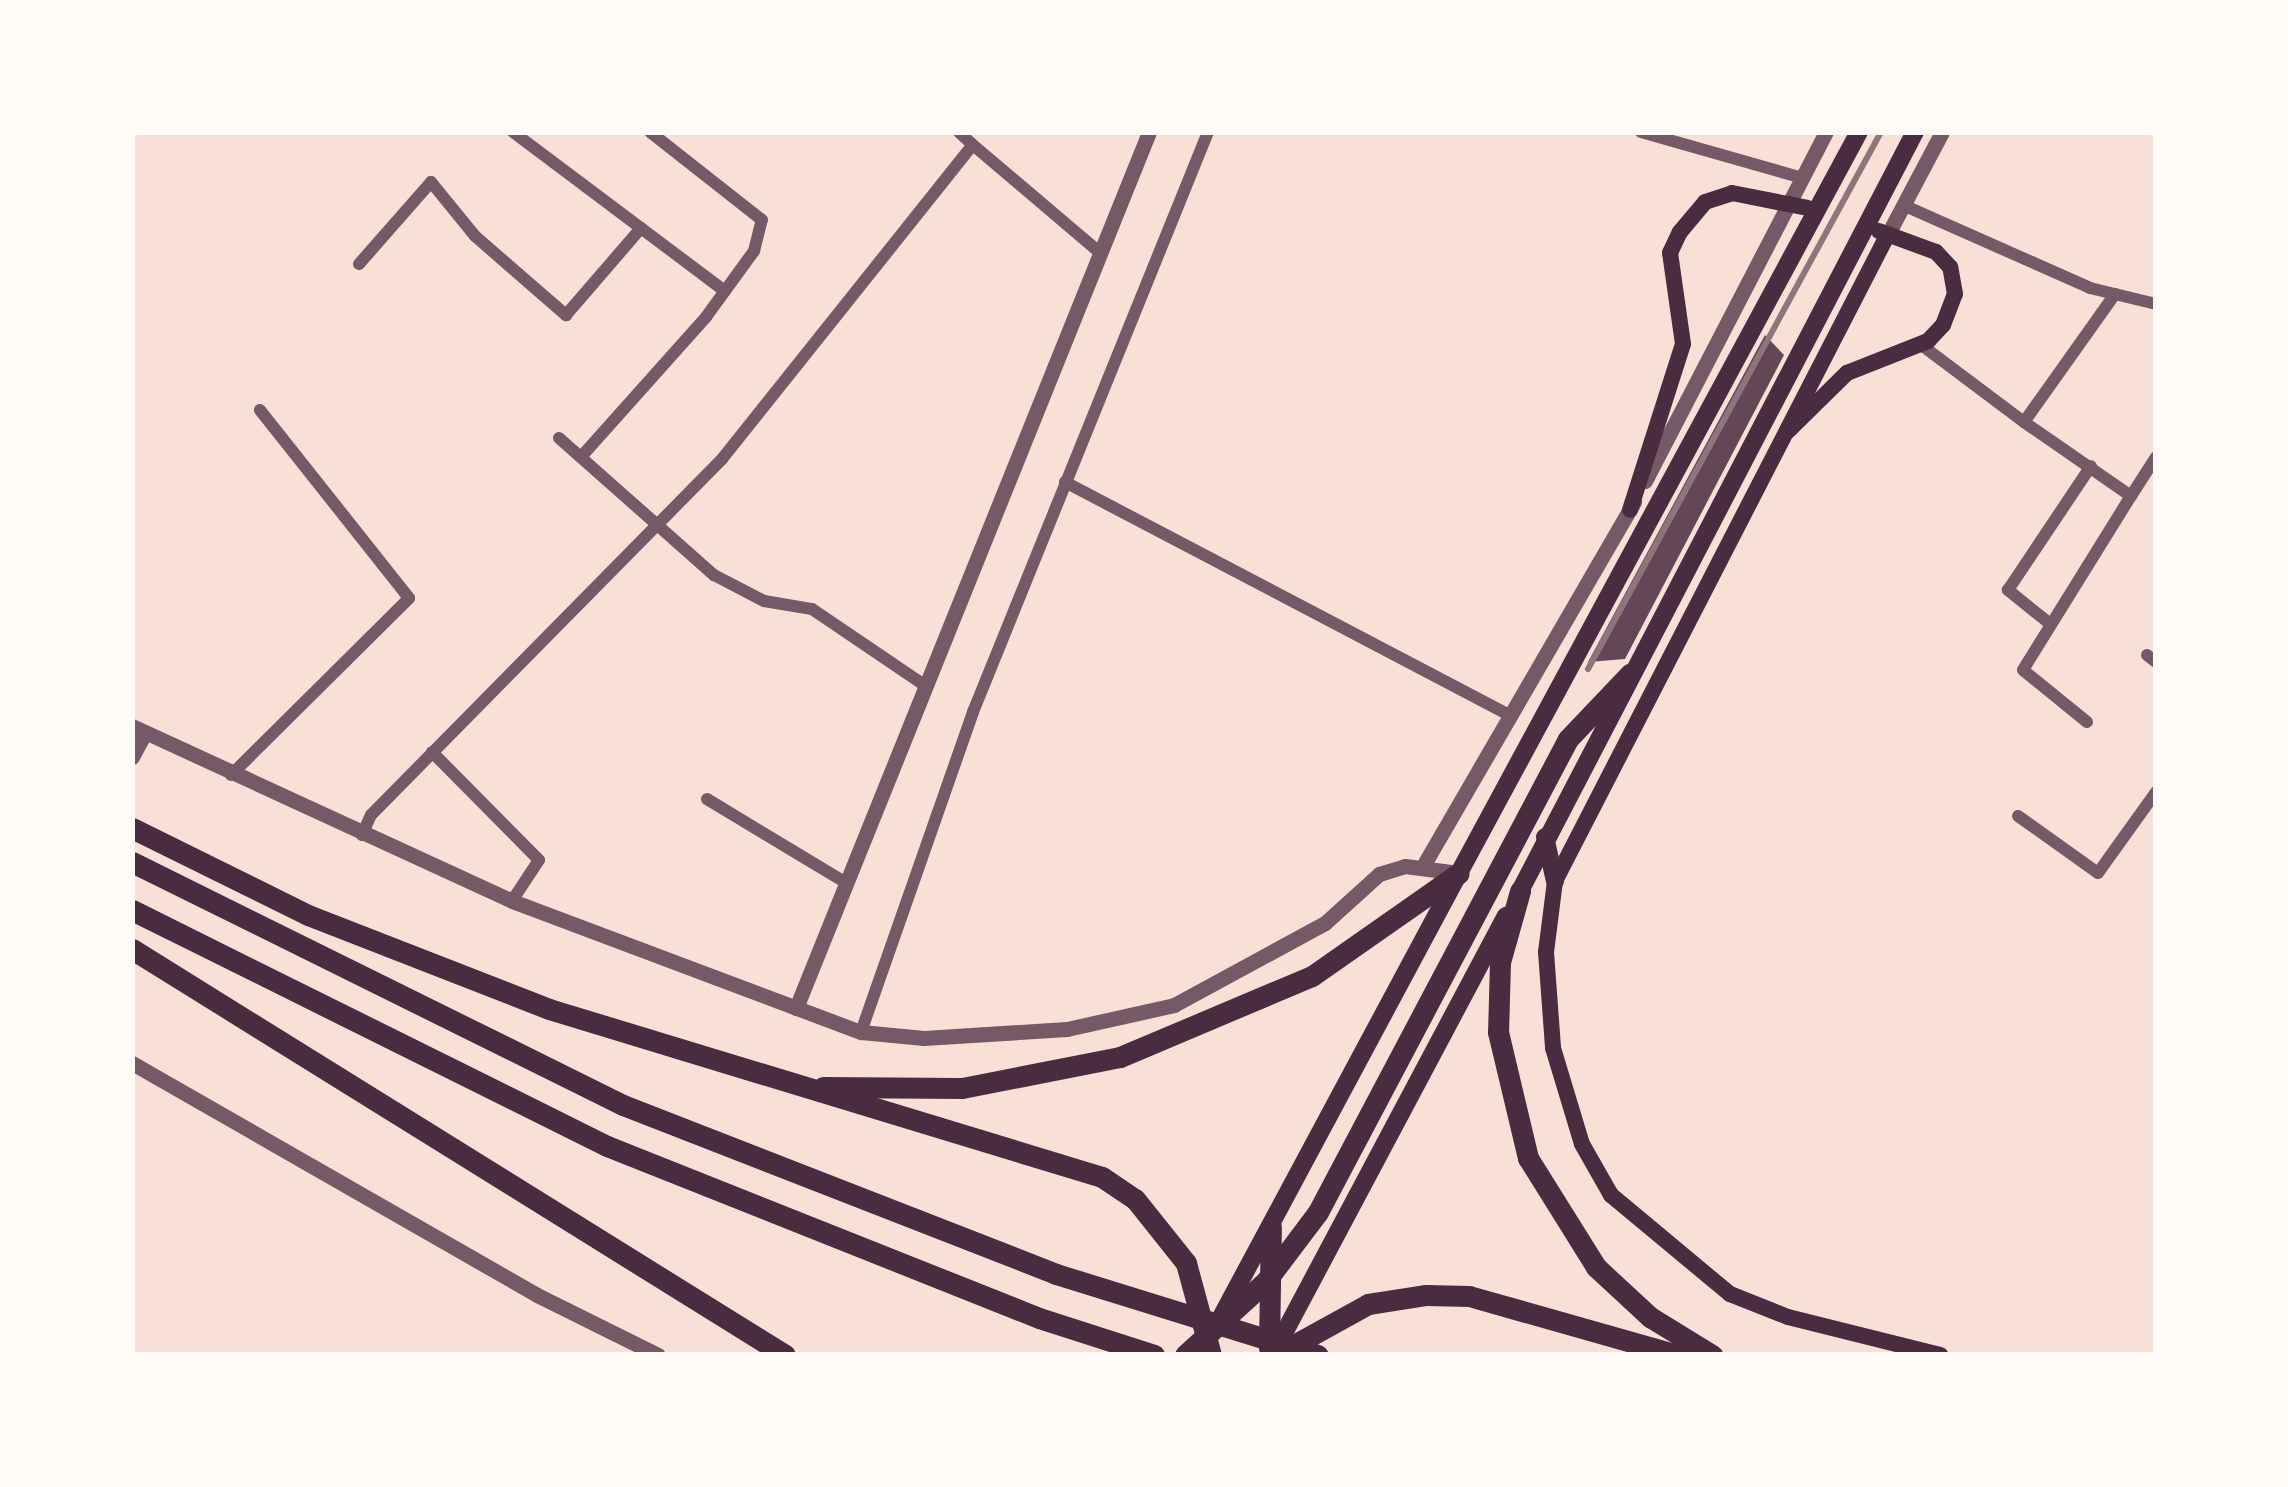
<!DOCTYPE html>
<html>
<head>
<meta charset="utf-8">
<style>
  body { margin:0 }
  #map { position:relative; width:2288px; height:1487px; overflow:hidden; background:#f7e1d7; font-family:"Space Grotesk",sans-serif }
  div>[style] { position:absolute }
  .building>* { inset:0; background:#644757 }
  .minor>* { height:12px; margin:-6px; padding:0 6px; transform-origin:6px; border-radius:6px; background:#755966 }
  .tertiary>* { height:15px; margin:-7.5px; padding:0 7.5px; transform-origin:7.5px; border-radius:7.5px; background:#755966 }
  .secondary>* { height:16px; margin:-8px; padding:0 8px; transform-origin:8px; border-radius:8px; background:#4a2c40 }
  .primary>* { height:18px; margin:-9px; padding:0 9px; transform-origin:9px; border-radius:9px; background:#4a2c40 }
  .trunk>* { height:18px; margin:-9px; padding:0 9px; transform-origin:9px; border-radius:9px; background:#4a2c40 }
  .motorway>* { height:21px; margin:-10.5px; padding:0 10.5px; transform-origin:10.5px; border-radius:10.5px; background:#4a2c40 }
  .rail>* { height:6px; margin:-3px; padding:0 3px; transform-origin:3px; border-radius:3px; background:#8f747c }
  span { translate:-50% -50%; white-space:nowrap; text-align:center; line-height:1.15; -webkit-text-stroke:12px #fffaf5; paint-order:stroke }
  .frame { position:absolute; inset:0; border:135px solid #fffaf5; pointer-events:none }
</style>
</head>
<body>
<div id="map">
  <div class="building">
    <i style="clip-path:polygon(1765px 335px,1784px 355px,1625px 659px,1588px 662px)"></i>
  </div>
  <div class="minor">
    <i style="left:513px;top:132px;width:265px;rotate:36.9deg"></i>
    <i style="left:959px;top:132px;width:19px;rotate:43deg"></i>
    <i style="left:1641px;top:132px;width:167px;rotate:15.9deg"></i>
    <i style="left:1903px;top:205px;width:205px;rotate:23.9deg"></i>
    <i style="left:2090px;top:288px;width:68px;rotate:13.6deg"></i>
    <i style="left:359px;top:264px;width:109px;rotate:-48.7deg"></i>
    <i style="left:431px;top:182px;width:70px;rotate:50.8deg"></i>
    <i style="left:475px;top:236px;width:121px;rotate:41deg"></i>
    <i style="left:566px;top:315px;width:115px;rotate:-49.2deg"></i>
    <i style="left:2115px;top:294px;width:157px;rotate:125.4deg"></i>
    <i style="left:2024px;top:422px;width:130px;rotate:34.7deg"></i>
    <i style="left:2131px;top:496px;width:46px;rotate:-57.3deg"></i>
    <i style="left:1920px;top:344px;width:130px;rotate:36.9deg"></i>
    <i style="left:559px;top:438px;width:207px;rotate:41.5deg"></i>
    <i style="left:714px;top:575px;width:56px;rotate:27.5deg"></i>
    <i style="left:764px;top:601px;width:49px;rotate:9.5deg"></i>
    <i style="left:812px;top:609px;width:139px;rotate:34.1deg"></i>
    <i style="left:581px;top:457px;width:188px;rotate:-48.2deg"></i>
    <i style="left:706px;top:317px;width:82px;rotate:-54deg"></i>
    <i style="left:754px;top:251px;width:32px;rotate:-76deg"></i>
    <i style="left:762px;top:220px;width:142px;rotate:-141.8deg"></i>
    <i style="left:1065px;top:482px;width:504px;rotate:27.68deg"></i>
    <i style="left:2049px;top:623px;width:53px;rotate:-141.2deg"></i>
    <i style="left:2008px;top:590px;width:149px;rotate:-56.2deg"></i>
    <i style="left:2147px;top:655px;width:11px;rotate:38deg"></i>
    <i style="left:2087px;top:722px;width:82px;rotate:-140.9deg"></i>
    <i style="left:2023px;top:670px;width:205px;rotate:-58.2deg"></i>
    <i style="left:432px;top:752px;width:152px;rotate:45.3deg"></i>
    <i style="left:539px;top:860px;width:49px;rotate:123.4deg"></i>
    <i style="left:231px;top:775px;width:251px;rotate:-44.8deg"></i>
    <i style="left:409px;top:598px;width:240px;rotate:-128.4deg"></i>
    <i style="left:707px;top:799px;width:162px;rotate:31.1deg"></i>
    <i style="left:2018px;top:816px;width:98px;rotate:35.5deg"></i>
    <i style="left:2098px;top:873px;width:100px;rotate:-54.4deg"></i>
    <i style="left:362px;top:835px;width:22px;rotate:-66deg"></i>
    <i style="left:371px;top:815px;width:500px;rotate:-45.4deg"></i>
    <i style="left:722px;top:459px;width:402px;rotate:-51.4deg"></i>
    <i style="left:973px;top:145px;width:164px;rotate:40.3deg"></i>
    <i style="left:861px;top:1032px;width:339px;rotate:-70.7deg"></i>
    <i style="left:973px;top:712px;width:626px;rotate:-67.94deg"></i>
  </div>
  <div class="tertiary">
    <i style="left:1888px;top:234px;width:115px;rotate:-62.1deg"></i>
    <i style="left:1645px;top:481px;width:393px;rotate:-62.6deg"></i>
    <i style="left:132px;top:726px;width:418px;rotate:24.7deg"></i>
    <i style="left:512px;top:901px;width:373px;rotate:20.6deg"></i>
    <i style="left:861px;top:1032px;width:63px;rotate:5.4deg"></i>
    <i style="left:924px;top:1038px;width:143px;rotate:-3.6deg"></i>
    <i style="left:1067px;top:1029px;width:110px;rotate:-12.6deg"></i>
    <i style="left:1174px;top:1005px;width:172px;rotate:-28.5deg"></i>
    <i style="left:1325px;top:923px;width:73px;rotate:-42.2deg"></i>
    <i style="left:1379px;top:874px;width:27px;rotate:-17deg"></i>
    <i style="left:1405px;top:866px;width:54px;rotate:7.4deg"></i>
    <i style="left:132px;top:757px;width:27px;rotate:-62deg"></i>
    <i style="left:1423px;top:866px;width:421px;rotate:-59.9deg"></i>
    <i style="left:796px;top:1008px;width:944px;rotate:-68.05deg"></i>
    <i style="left:132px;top:1063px;width:467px;rotate:29.8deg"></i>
    <i style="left:537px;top:1295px;width:135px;rotate:26.4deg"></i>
  </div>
  <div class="secondary">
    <i style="left:1888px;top:234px;width:728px;rotate:117.23deg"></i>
    <i style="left:1555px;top:881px;width:72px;rotate:97.2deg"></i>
    <i style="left:1546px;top:952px;width:96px;rotate:85.8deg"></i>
    <i style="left:1553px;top:1048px;width:100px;rotate:73.2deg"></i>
    <i style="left:1582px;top:1144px;width:59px;rotate:60.4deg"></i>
    <i style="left:1611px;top:1195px;width:155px;rotate:39.8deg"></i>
    <i style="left:1730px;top:1294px;width:62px;rotate:21.6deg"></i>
    <i style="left:1788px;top:1317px;width:157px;rotate:14deg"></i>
    <i style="left:1788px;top:431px;width:83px;rotate:-44.5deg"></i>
    <i style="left:1847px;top:373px;width:87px;rotate:-21.6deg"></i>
    <i style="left:1928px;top:341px;width:22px;rotate:-47deg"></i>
    <i style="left:1943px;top:325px;width:33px;rotate:-69deg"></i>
    <i style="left:1955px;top:294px;width:27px;rotate:-100deg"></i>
    <i style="left:1950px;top:267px;width:21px;rotate:-133deg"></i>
    <i style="left:1936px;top:252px;width:61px;rotate:-159.8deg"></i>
    <i style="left:1630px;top:510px;width:174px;rotate:-72.3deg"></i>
    <i style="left:1683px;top:344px;width:92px;rotate:-98.1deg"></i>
    <i style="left:1670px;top:253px;width:23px;rotate:-65deg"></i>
    <i style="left:1680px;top:232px;width:39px;rotate:-50deg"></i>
    <i style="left:1705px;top:202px;width:28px;rotate:-18deg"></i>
    <i style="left:1732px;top:193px;width:77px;rotate:11.2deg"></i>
  </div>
  <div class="primary">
    <i style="left:1545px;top:837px;width:45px;rotate:77.2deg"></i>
    <i style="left:1459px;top:873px;width:842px;rotate:-61.64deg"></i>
    <i style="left:1520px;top:891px;width:856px;rotate:-62.51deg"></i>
  </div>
  <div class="trunk">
    <i style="left:1220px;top:1319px;width:506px;rotate:-61.81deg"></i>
    <i style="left:1274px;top:1352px;width:494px;rotate:-62deg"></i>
  </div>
  <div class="motorway">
    <i style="left:132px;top:828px;width:196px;rotate:26.3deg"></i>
    <i style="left:308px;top:915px;width:259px;rotate:21.3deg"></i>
    <i style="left:549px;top:1009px;width:578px;rotate:16.9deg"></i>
    <i style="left:1102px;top:1177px;width:40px;rotate:34deg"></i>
    <i style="left:1135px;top:1199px;width:82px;rotate:51.4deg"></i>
    <i style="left:1186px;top:1263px;width:95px;rotate:74.8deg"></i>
    <i style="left:132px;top:862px;width:548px;rotate:26.33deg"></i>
    <i style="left:623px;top:1105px;width:465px;rotate:21.3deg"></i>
    <i style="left:1056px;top:1274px;width:274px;rotate:17.2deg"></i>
    <i style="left:1520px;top:891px;width:74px;rotate:105.7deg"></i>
    <i style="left:1500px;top:962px;width:70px;rotate:91.6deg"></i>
    <i style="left:1498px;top:1032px;width:130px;rotate:76.6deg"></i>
    <i style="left:1528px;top:1158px;width:128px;rotate:58deg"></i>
    <i style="left:1596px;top:1267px;width:74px;rotate:42.8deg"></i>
    <i style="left:1650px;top:1317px;width:73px;rotate:31.5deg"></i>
    <i style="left:132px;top:910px;width:530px;rotate:26.42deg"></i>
    <i style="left:607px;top:1146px;width:465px;rotate:21.7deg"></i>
    <i style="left:1039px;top:1318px;width:121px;rotate:17.8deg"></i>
    <i style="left:132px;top:949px;width:769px;rotate:31.87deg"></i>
    <i style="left:823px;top:1087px;width:139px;rotate:0.4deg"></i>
    <i style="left:962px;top:1088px;width:161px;rotate:-11.1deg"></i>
    <i style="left:1120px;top:1057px;width:208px;rotate:-22.9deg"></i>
    <i style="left:1312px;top:976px;width:179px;rotate:-35deg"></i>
    <i style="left:1269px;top:1348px;width:121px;rotate:-89.1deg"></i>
    <i style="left:1283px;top:1351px;width:97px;rotate:-28.9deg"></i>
    <i style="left:1368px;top:1304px;width:59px;rotate:-8.8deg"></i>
    <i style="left:1426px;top:1295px;width:43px;rotate:1.3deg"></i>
    <i style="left:1469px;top:1296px;width:217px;rotate:15.8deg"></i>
    <i style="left:1185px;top:1355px;width:110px;rotate:-42.4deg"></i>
    <i style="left:1266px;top:1281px;width:86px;rotate:-53deg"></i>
    <i style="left:1318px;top:1212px;width:535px;rotate:-62.14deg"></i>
    <i style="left:1568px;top:739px;width:90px;rotate:-46.4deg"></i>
  </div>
  <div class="rail">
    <i style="left:1588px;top:669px;width:612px;rotate:-61.38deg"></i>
  </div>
  <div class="frame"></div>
</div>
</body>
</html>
